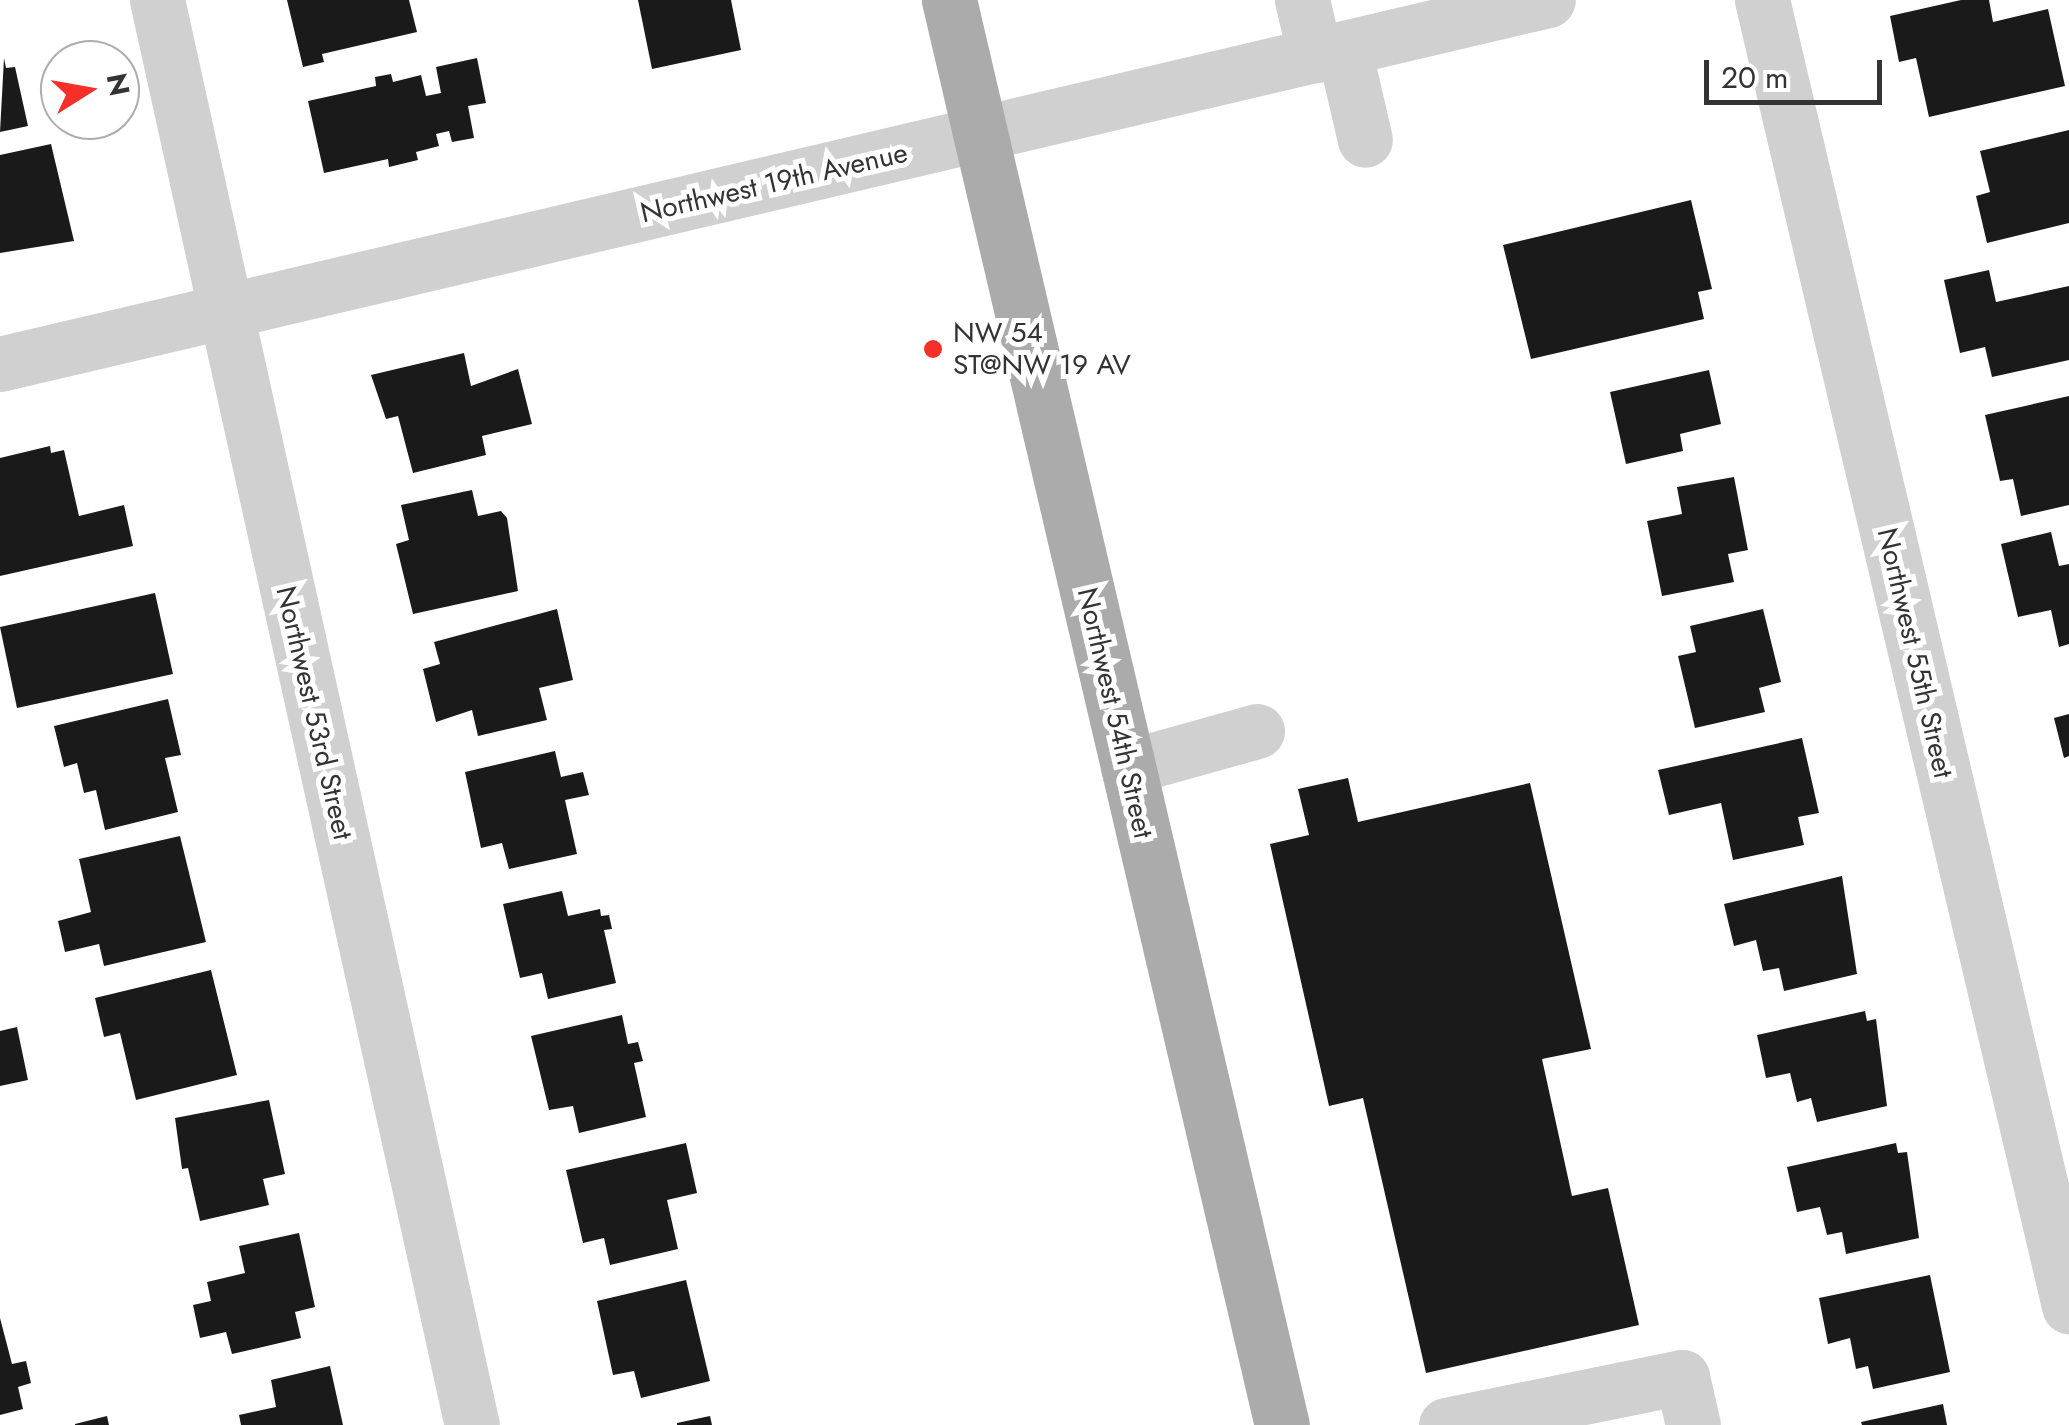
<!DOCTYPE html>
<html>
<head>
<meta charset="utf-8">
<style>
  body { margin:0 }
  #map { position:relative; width:2069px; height:1425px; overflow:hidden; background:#fff; font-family:Jost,sans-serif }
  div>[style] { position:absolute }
  .building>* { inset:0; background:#1a1a1a }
  .minor>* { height:55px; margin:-27.5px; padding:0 27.5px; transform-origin:27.5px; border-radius:27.5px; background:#d0d0d0 }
  .major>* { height:55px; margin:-27.5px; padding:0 27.5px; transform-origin:27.5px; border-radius:27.5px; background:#ababab }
  .dots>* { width:28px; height:28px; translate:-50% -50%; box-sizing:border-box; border:5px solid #fff; border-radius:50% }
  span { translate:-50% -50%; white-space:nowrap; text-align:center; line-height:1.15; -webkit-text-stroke:10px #fff; paint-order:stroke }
  .street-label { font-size:28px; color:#333 }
  .poi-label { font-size:28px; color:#333 }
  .left { translate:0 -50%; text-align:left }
  .north { position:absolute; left:40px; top:40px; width:100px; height:100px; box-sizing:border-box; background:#fff; border:2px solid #adadad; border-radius:50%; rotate:79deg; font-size:28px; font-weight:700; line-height:40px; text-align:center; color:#333 }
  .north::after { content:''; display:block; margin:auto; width:35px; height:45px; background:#f63029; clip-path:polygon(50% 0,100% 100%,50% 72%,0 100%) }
  .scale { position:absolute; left:1704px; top:60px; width:178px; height:45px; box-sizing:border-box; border:5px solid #333; border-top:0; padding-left:12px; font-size:30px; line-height:35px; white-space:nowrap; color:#333; -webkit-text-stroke:8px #fff; paint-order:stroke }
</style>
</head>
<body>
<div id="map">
  <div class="building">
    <i style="clip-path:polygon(287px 0,409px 0,417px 32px,322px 54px,324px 62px,303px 67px)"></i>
    <i style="clip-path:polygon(638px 0,731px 0,741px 50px,652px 69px)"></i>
    <i style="clip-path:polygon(1961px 0,1989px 0,1993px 22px,2048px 9px,2065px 86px,1929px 117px,1916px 58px,1899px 62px,1890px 16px)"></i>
    <i style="clip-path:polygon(4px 58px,6px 68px,15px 67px,28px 126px,0 132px)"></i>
    <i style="clip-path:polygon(477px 58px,486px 103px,468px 106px,474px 138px,452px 142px,449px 131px,436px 134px,439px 146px,416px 152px,418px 160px,389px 167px,388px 159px,324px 173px,308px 101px,376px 86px,375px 77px,391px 74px,393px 82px,421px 75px,426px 96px,441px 93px,436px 67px)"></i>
    <i style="clip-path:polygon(2069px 130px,2069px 223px,1987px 243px,1976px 196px,1990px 192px,1980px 151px)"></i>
    <i style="clip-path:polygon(51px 144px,74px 241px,0 253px,0 155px)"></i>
    <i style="clip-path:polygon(1691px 200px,1712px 289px,1698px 292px,1704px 319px,1531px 359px,1503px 245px)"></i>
    <i style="clip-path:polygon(1989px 270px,1996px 302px,2069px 286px,2069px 360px,1992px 377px,1985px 347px,1960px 353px,1944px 280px)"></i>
    <i style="clip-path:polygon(464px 353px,471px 386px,518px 369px,532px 424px,482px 436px,486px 455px,413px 473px,398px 416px,386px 419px,371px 375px)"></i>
    <i style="clip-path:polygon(1709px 370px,1721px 424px,1680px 434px,1683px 451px,1626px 464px,1610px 392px)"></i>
    <i style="clip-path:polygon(2069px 396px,2069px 505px,2021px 516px,2013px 479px,2000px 481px,1985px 415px)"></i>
    <i style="clip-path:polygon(50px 446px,51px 453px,64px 450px,79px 516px,124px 505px,133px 546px,0 576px,0 458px)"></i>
    <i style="clip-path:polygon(1734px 477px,1748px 550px,1728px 554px,1734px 582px,1662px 596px,1647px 521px,1682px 514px,1677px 487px)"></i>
    <i style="clip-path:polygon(472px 490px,478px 516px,501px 511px,507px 518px,518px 591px,413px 614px,396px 544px,409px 540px,401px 505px)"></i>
    <i style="clip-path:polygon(2051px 532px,2059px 566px,2069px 564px,2069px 644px,2059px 647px,2051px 610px,2018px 617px,2001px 544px)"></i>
    <i style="clip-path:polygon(155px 593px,173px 674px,17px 708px,0 627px)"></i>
    <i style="clip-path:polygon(557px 609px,573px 680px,539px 688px,547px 720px,478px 736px,472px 710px,436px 722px,423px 669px,440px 664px,434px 642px)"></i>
    <i style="clip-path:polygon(1763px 609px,1781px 682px,1759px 688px,1765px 712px,1695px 728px,1678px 656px,1696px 652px,1690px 626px)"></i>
    <i style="clip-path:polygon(168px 699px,181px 755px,165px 758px,178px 812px,105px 830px,96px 790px,84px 793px,77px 763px,64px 767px,54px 726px)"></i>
    <i style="clip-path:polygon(2069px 714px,2069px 756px,2064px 758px,2054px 718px)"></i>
    <i style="clip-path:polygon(1802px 738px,1819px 813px,1798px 817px,1804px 845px,1733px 860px,1721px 803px,1669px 815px,1658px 770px)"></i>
    <i style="clip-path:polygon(555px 751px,561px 777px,583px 772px,589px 795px,565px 800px,577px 854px,509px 869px,502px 843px,481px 848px,465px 772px)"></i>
    <i style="clip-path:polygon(1348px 778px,1358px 822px,1530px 783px,1591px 1049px,1542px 1059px,1572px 1196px,1608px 1188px,1639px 1325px,1426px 1373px,1363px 1098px,1329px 1106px,1270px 844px,1309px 835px,1298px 789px)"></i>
    <i style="clip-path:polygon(180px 836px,206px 942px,104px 966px,99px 944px,65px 952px,58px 921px,91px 912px,79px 859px)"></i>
    <i style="clip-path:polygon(1842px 876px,1857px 974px,1784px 991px,1779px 968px,1763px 971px,1756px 940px,1734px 946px,1724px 904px)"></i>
    <i style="clip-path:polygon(562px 891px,568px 916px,600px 909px,601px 916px,609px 915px,612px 929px,604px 930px,616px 983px,548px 999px,542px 973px,520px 978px,503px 904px)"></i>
    <i style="clip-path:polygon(211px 970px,237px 1075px,136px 1100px,120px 1033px,104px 1037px,95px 998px)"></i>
    <i style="clip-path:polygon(1865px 1011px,1867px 1021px,1876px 1019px,1887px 1106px,1817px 1122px,1811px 1098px,1797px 1102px,1790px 1073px,1766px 1078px,1757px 1035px)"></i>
    <i style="clip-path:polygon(622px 1015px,628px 1044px,638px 1042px,643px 1061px,634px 1063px,646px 1117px,579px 1133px,573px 1106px,549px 1110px,531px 1036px)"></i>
    <i style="clip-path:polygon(17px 1027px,28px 1080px,0 1086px,0 1031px)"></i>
    <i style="clip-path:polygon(269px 1100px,285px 1174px,263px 1179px,269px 1205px,200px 1221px,188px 1168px,182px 1169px,175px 1118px)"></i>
    <i style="clip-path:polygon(686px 1143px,697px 1193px,667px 1200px,678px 1249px,610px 1265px,604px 1238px,583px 1243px,566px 1170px)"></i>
    <i style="clip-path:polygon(1896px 1143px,1898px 1153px,1907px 1152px,1919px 1238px,1846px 1254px,1842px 1232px,1827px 1235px,1820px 1207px,1797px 1212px,1787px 1167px)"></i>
    <i style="clip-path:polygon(299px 1233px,315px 1307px,295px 1312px,301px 1338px,232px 1354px,226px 1332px,200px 1338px,193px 1305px,211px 1301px,207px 1282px,245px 1273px,239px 1246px)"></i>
    <i style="clip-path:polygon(1930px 1275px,1950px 1372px,1873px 1389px,1868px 1366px,1856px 1369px,1850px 1338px,1828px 1344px,1819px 1298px)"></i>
    <i style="clip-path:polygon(686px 1280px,710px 1381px,641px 1398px,634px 1371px,613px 1375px,597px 1301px)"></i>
    <i style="clip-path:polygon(0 1318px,12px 1364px,26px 1361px,31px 1383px,18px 1387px,23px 1409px,0 1415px)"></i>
    <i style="clip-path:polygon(330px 1366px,343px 1425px,241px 1425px,239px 1415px,276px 1407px,271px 1380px)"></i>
    <i style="clip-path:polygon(1943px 1404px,1947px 1425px,1862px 1425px,1861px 1422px)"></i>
    <i style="clip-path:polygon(107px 1416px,109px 1425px,75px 1425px,75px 1424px)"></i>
    <i style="clip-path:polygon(710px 1416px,712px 1425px,677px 1425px,677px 1423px)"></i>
  </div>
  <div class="minor">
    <i style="left:157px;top:0;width:1459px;rotate:77.54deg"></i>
    <i style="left:1302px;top:0;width:57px;rotate:76.7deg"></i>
    <i style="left:1762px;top:0;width:1342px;rotate:76.77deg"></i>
    <i style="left:1344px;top:49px;width:93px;rotate:77deg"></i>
    <i style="left:0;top:364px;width:1590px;rotate:-13.23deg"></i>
    <i style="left:1128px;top:767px;width:134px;rotate:-15.6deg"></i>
    <i style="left:1446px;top:1425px;width:241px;rotate:-11.5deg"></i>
    <i style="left:1682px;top:1377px;width:49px;rotate:77.1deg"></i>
  </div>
  <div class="major">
    <i style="left:949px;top:0;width:1463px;rotate:76.85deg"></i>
  </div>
  <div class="dots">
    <i style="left:933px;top:349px;background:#f63029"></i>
  </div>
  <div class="street-label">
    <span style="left:774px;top:183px;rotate:-13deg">Northwest 19th Avenue</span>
    <span style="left:1915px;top:653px;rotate:77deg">Northwest 55th Street</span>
    <span style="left:314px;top:713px;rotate:77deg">Northwest 53rd Street</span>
    <span style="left:1115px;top:713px;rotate:77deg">Northwest 54th Street</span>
  </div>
  <div class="poi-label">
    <span class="left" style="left:953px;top:349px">NW 54<br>ST@NW 19 AV</span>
  </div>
  <div class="north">N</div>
  <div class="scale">20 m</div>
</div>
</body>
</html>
